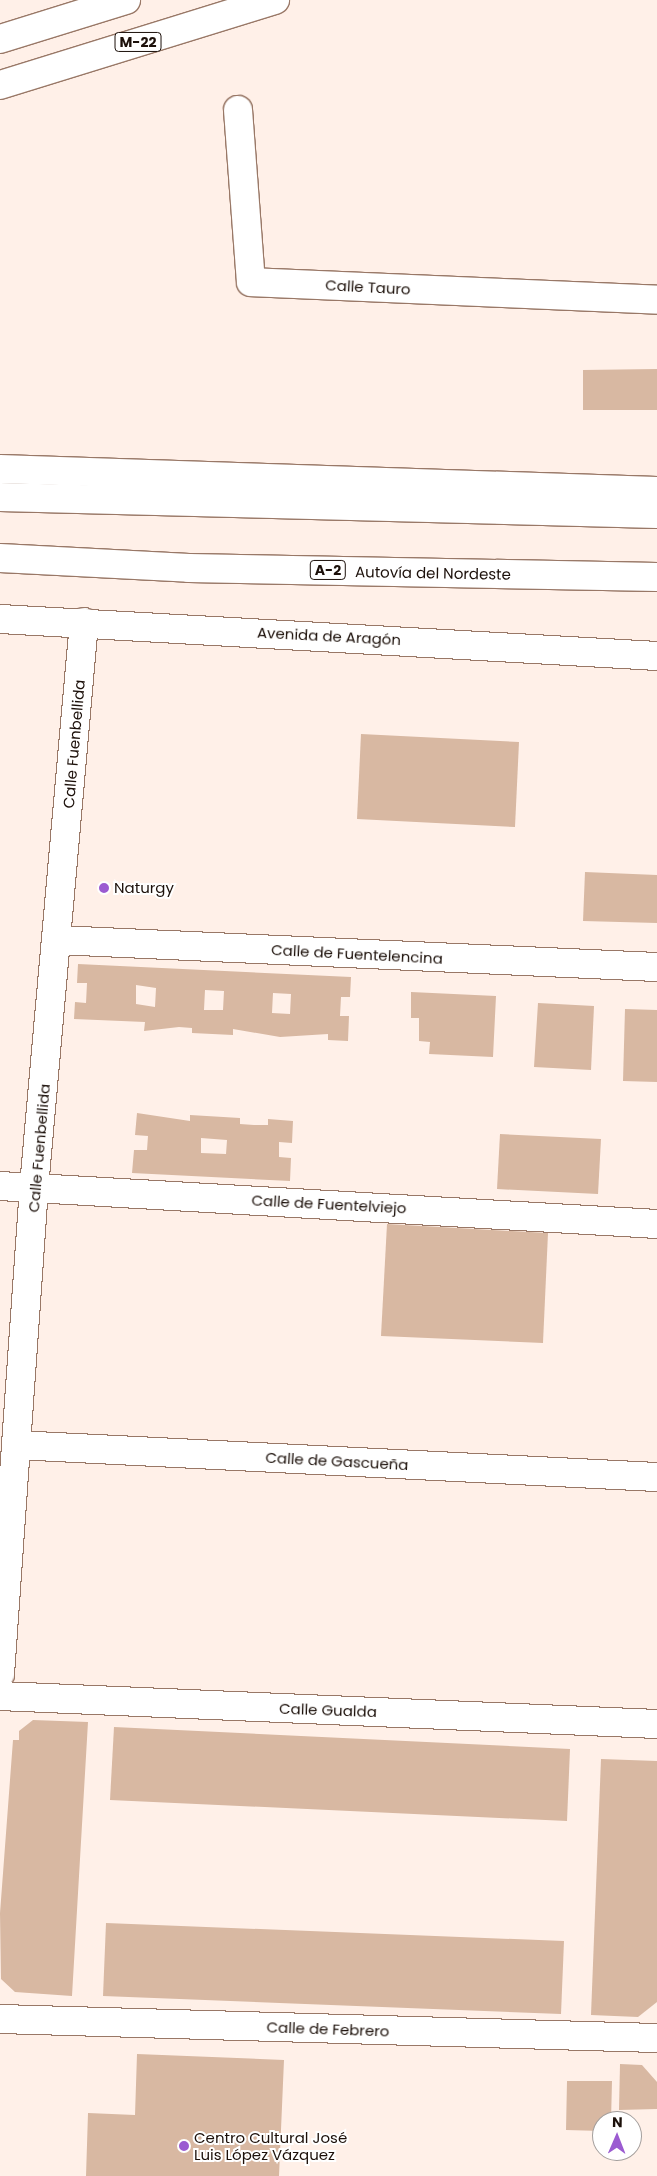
<!DOCTYPE html>
<html>
<head>
<meta charset="utf-8">
<style>
  body { margin:0 }
  #map { position:relative; width:657px; height:2176px; overflow:hidden; background:#fff0e8; font-family:Poppins,sans-serif }
  div>[style] { position:absolute }
  .building>* { inset:0; background:#d8b8a2 }
  .roads { filter:drop-shadow(1px 0 #997867) drop-shadow(-1px 0 #997867) drop-shadow(0 1px #997867) drop-shadow(0 -1px #997867) }
  .minor>* { height:28px; margin:-14px; padding:0 14px; transform-origin:14px; border-radius:14px; background:#fff }
  .major>* { height:28px; margin:-14px; padding:0 14px; transform-origin:14px; border-radius:14px; background:#fff }
  .highway>* { height:28px; margin:-14px; padding:0 14px; transform-origin:14px; border-radius:14px; background:#fff }
  .dots>* { width:14px; height:14px; translate:-50% -50%; box-sizing:border-box; border:2px solid #fff; border-radius:50% }
  span { translate:-50% -50%; white-space:nowrap; text-align:center; line-height:1.15; -webkit-text-stroke:4px #fff; paint-order:stroke }
  .shield-label span { padding:1px 4px; background:#fff; border:1px solid; border-radius:4px; -webkit-text-stroke-width:0 }
  .shield-label { font-size:14px; color:#1c100a; font-weight:700 }
  .street-label { font-size:15px; color:#1c100a }
  .poi-label { font-size:15px; color:#1c100a }
  .left { translate:0 -50%; text-align:left }
  .north { position:absolute; left:592px; top:2111px; width:50px; height:50px; box-sizing:border-box; background:#fff; border:1px solid #a49f9d; border-radius:50%; rotate:1deg; font-size:14px; font-weight:700; line-height:20px; text-align:center; color:#1c100a }
  .north::after { content:''; display:block; margin:auto; width:18px; height:22px; background:#9b5bd1; clip-path:polygon(50% 0,100% 100%,50% 72%,0 100%) }
</style>
</head>
<body>
<div id="map">
  <div class="building">
    <i style="clip-path:polygon(657px 369px,657px 410px,583px 410px,583px 370px)"></i>
    <i style="clip-path:polygon(361px 734px,519px 742px,515px 827px,357px 819px)"></i>
    <i style="clip-path:polygon(585px 872px,657px 875px,657px 923px,583px 921px)"></i>
    <i style="clip-path:polygon(evenodd,78px 964px,351px 977px,350px 997px,341px 997px,340px 1016px,349px 1016px,348px 1041px,328px 1040px,328px 1034px,280px 1037px,233px 1029px,233px 1035px,192px 1033px,192px 1028px,179px 1027px,144px 1031px,145px 1022px,74px 1019px,75px 1002px,86px 1003px,87px 983px,77px 983px,78px 964px,136px 985px,156px 988px,155px 1007px,136px 1004px,136px 985px,78px 964px,205px 990px,224px 991px,223px 1010px,204px 1010px,205px 990px,78px 964px,273px 993px,291px 994px,290px 1014px,272px 1013px,273px 993px)"></i>
    <i style="clip-path:polygon(411px 992px,496px 996px,493px 1057px,429px 1054px,430px 1042px,419px 1041px,419px 1018px,411px 1018px)"></i>
    <i style="clip-path:polygon(538px 1003px,594px 1006px,591px 1070px,534px 1067px)"></i>
    <i style="clip-path:polygon(625px 1009px,657px 1010px,657px 1082px,623px 1081px)"></i>
    <i style="clip-path:polygon(evenodd,137px 1113px,190px 1121px,190px 1115px,240px 1118px,240px 1124px,254px 1125px,268px 1125px,268px 1119px,293px 1121px,292px 1143px,279px 1142px,279px 1157px,291px 1158px,290px 1181px,132px 1173px,134px 1150px,147px 1150px,148px 1136px,135px 1135px,137px 1113px,201px 1138px,227px 1140px,226px 1154px,201px 1153px,201px 1138px)"></i>
    <i style="clip-path:polygon(500px 1134px,601px 1139px,598px 1194px,497px 1189px)"></i>
    <i style="clip-path:polygon(387px 1224px,548px 1233px,543px 1343px,381px 1336px)"></i>
    <i style="clip-path:polygon(33px 1720px,88px 1722px,72px 1996px,15px 1992px,1px 1979px,0 1913px,13px 1740px,19px 1740px,19px 1731px)"></i>
    <i style="clip-path:polygon(114px 1727px,570px 1749px,567px 1821px,110px 1800px)"></i>
    <i style="clip-path:polygon(601px 1759px,657px 1761px,657px 2002px,638px 2017px,591px 2015px)"></i>
    <i style="clip-path:polygon(106px 1923px,564px 1941px,561px 2014px,103px 1996px)"></i>
    <i style="clip-path:polygon(137px 2054px,284px 2060px,279px 2176px,86px 2176px,88px 2113px,135px 2115px)"></i>
    <i style="clip-path:polygon(620px 2064px,642px 2065px,657px 2082px,657px 2109px,619px 2110px)"></i>
    <i style="clip-path:polygon(567px 2081px,612px 2081px,611px 2121px,602px 2121px,602px 2131px,566px 2130px)"></i>
  </div>
  <div class="roads">
    <div class="minor">
      <i style="left:238px;top:110px;width:172px;rotate:85.7deg"></i>
      <i style="left:251px;top:282px;width:406px;rotate:2.5deg"></i>
      <i style="left:0;top:619px;width:658px;rotate:3.22deg"></i>
      <i style="left:57px;top:940px;width:601px;rotate:2.58deg"></i>
      <i style="left:0;top:1186px;width:658px;rotate:3.31deg"></i>
      <i style="left:16px;top:1445px;width:642px;rotate:2.86deg"></i>
      <i style="left:0;top:1674px;width:488px;rotate:-86deg"></i>
      <i style="left:34px;top:1187px;width:567px;rotate:-84.94deg"></i>
      <i style="left:0;top:1696px;width:658px;rotate:2.44deg"></i>
      <i style="left:0;top:2019px;width:657px;rotate:1.66deg"></i>
    </div>
    <div class="major">
      <i style="left:0;top:39px;width:132px;rotate:-17.2deg"></i>
      <i style="left:0;top:85px;width:288px;rotate:-17.2deg"></i>
    </div>
    <div class="highway">
      <i style="left:0;top:469px;width:657px;rotate:1.92deg"></i>
      <i style="left:0;top:497px;width:657px;rotate:1.48deg"></i>
      <i style="left:0;top:558px;width:189px;rotate:3deg"></i>
      <i style="left:189px;top:568px;width:468px;rotate:1.1deg"></i>
    </div>
  </div>
  <div class="dots">
    <i style="left:104px;top:888px;background:#9b5bd1"></i>
    <i style="left:184px;top:2146px;background:#9b5bd1"></i>
  </div>
  <div class="shield-label">
    <span style="left:138px;top:42px">M-22</span>
    <span style="left:328px;top:570px">A-2</span>
  </div>
  <div class="street-label">
    <span style="left:368px;top:287px;rotate:3deg">Calle Tauro</span>
    <span style="left:433px;top:573px;rotate:1deg">Autovía del Nordeste</span>
    <span style="left:329px;top:636px;rotate:3deg">Avenida de Aragón</span>
    <span style="left:74px;top:744px;rotate:-85deg">Calle Fuenbellida</span>
    <span style="left:357px;top:954px;rotate:3deg">Calle de Fuentelencina</span>
    <span style="left:39px;top:1148px;rotate:-85deg">Calle Fuenbellida</span>
    <span style="left:329px;top:1204px;rotate:3deg">Calle de Fuentelviejo</span>
    <span style="left:337px;top:1461px;rotate:3deg">Calle de Gascueña</span>
    <span style="left:328px;top:1710px;rotate:2deg">Calle Gualda</span>
    <span style="left:328px;top:2029px;rotate:2deg">Calle de Febrero</span>
  </div>
  <div class="poi-label">
    <span class="left" style="left:114px;top:888px">Naturgy</span>
    <span class="left" style="left:194px;top:2146px">Centro Cultural José<br>Luis López Vázquez</span>
  </div>
  <div class="north">N</div>
</div>
</body>
</html>
